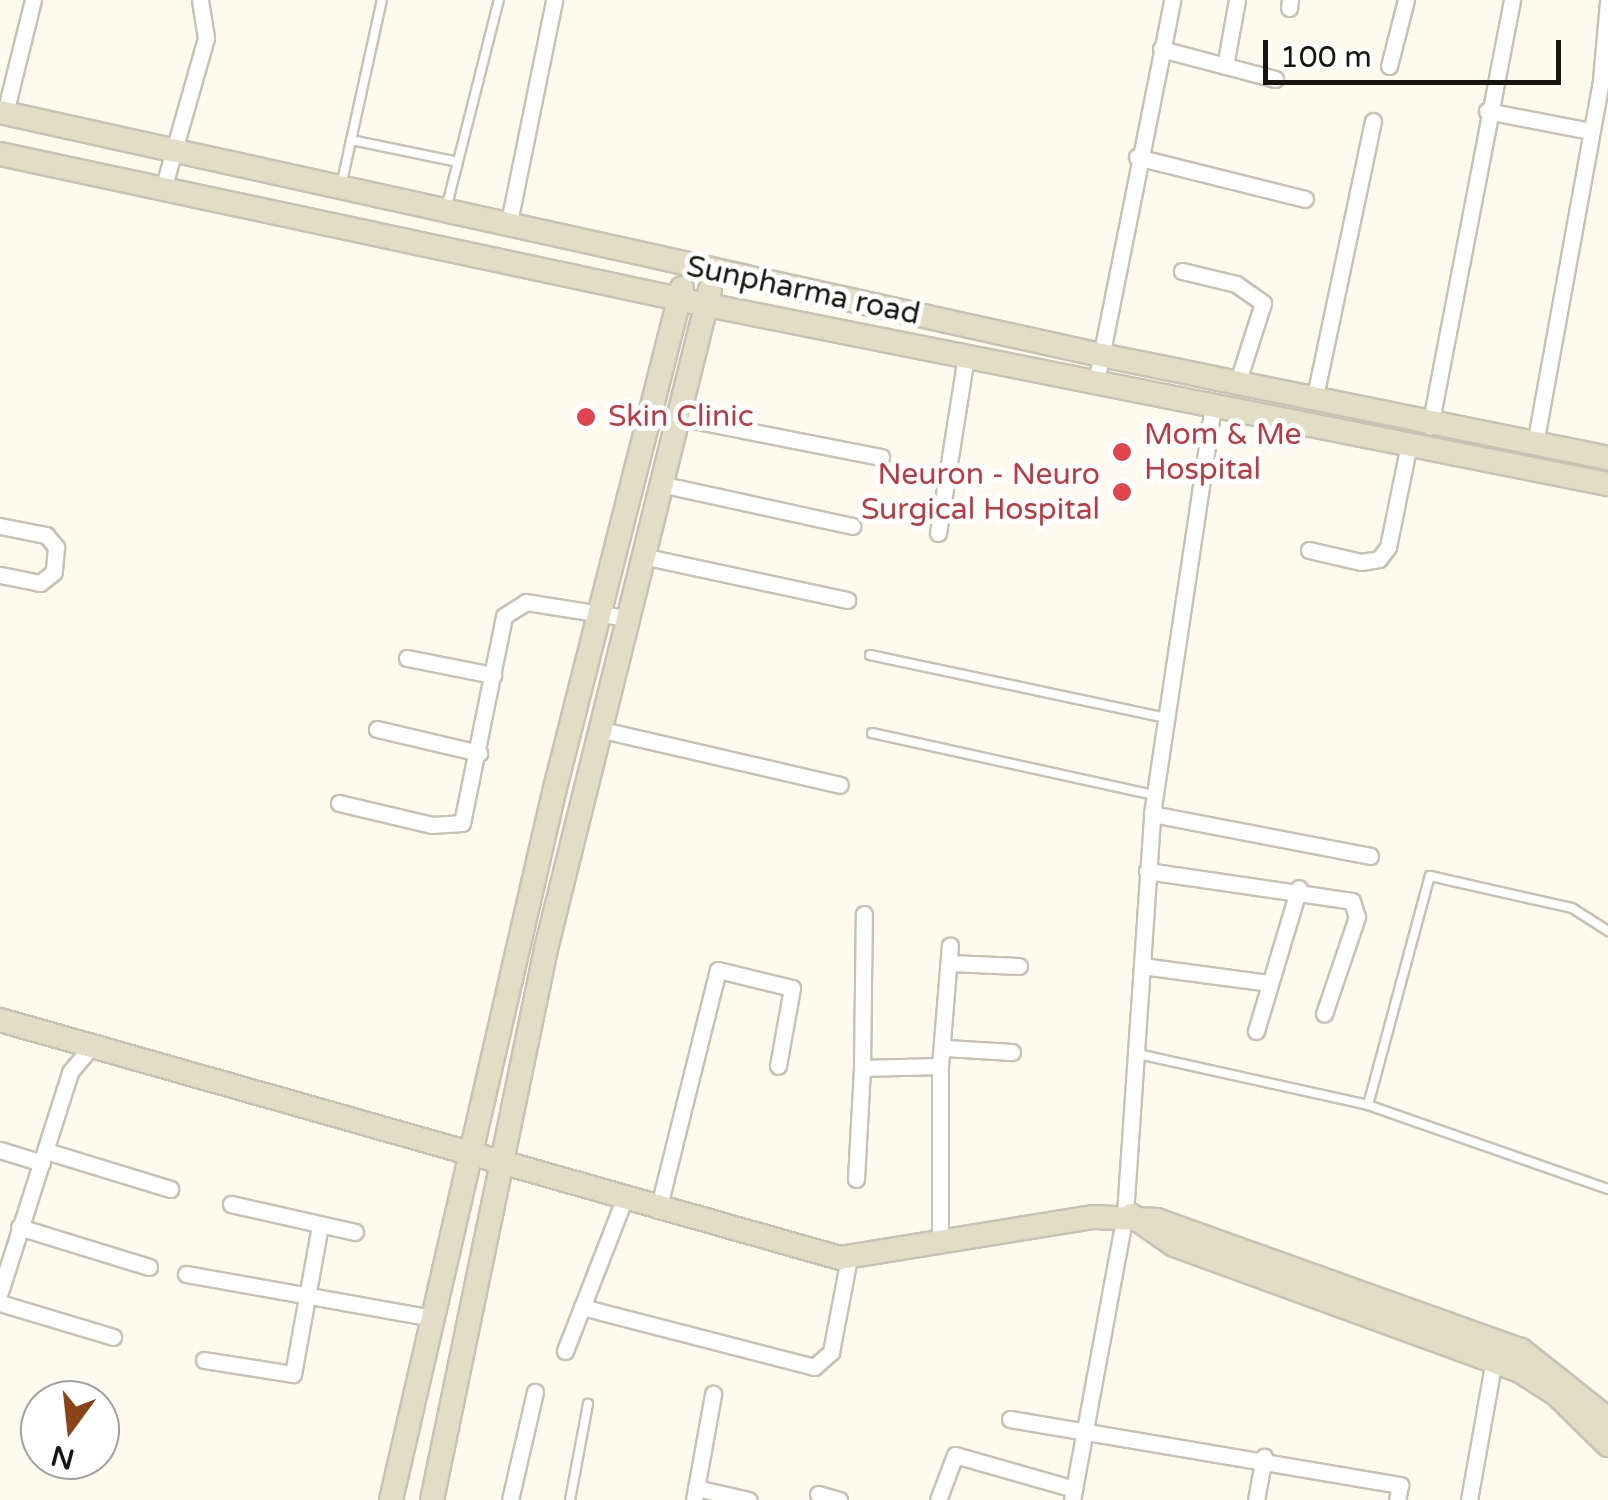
<!DOCTYPE html>
<html>
<head>
<meta charset="utf-8">
<style>
  body { margin:0 }
  #map { position:relative; width:1608px; height:1500px; overflow:hidden; background:#fefbee; font-family:"Varela Round",sans-serif }
  div>[style] { position:absolute }
  .roads { filter:drop-shadow(2px 0 #c7c2b3) drop-shadow(-2px 0 #c7c2b3) drop-shadow(0 2px #c7c2b3) drop-shadow(0 -2px #c7c2b3) }
  .lane>* { height:8px; margin:-4px; padding:0 4px; transform-origin:4px; border-radius:4px; background:#fff }
  .street>* { height:15px; margin:-7.5px; padding:0 7.5px; transform-origin:7.5px; border-radius:7.5px; background:#fff }
  .secondary>* { height:22px; margin:-11px; padding:0 11px; transform-origin:11px; border-radius:11px; background:#e3ddc5 }
  .dots>* { width:28px; height:28px; translate:-50% -50%; box-sizing:border-box; border:5px solid #fff; border-radius:50% }
  span { translate:-50% -50%; white-space:nowrap; text-align:center; line-height:1.15; -webkit-text-stroke:10px #fff; paint-order:stroke }
  .street-label { font-size:30px; color:#171510 }
  .health-label { font-size:30px; color:#be3a42 }
  .left { translate:0 -50%; text-align:left }
  .right { translate:-100% -50%; text-align:right }
  .north { position:absolute; left:20px; top:1380px; width:100px; height:100px; box-sizing:border-box; background:#fff; border:2px solid #a2a19f; border-radius:50%; rotate:195deg; font-size:28px; font-weight:700; line-height:40px; text-align:center; color:#171510 }
  .north::after { content:''; display:block; margin:auto; width:35px; height:45px; background:#894519; clip-path:polygon(50% 0,100% 100%,50% 72%,0 100%) }
  .scale { position:absolute; left:1263px; top:40px; width:298px; height:45px; box-sizing:border-box; border:5px solid #171510; border-top:0; padding-left:12px; font-size:30px; line-height:35px; white-space:nowrap; color:#171510; -webkit-text-stroke:8px #fff; paint-order:stroke }
</style>
</head>
<body>
<div id="map">
  <div class="roads">
    <div class="lane">
      <i style="left:351px;top:140px;width:109px;rotate:11.6deg"></i>
      <i style="left:341px;top:186px;width:190px;rotate:-77.6deg"></i>
      <i style="left:446px;top:209px;width:216px;rotate:-75.8deg"></i>
      <i style="left:870px;top:655px;width:303px;rotate:12deg"></i>
      <i style="left:872px;top:733px;width:289px;rotate:12.4deg"></i>
      <i style="left:1138px;top:1054px;width:236px;rotate:12.5deg"></i>
      <i style="left:1368px;top:1105px;width:254px;rotate:19.3deg"></i>
      <i style="left:1368px;top:1105px;width:237px;rotate:-74.9deg"></i>
      <i style="left:1430px;top:876px;width:146px;rotate:12.7deg"></i>
      <i style="left:1572px;top:908px;width:43px;rotate:32.6deg"></i>
      <i style="left:570px;top:1500px;width:98px;rotate:-79.4deg"></i>
    </div>
    <div class="street">
      <i style="left:1289px;top:8px;width:8px;rotate:-83deg"></i>
      <i style="left:1161px;top:49px;width:118px;rotate:14.7deg"></i>
      <i style="left:1225px;top:66px;width:67px;rotate:-79.7deg"></i>
      <i style="left:1389px;top:66px;width:68px;rotate:-75.6deg"></i>
      <i style="left:1487px;top:111px;width:105px;rotate:11deg"></i>
      <i style="left:5px;top:113px;width:116px;rotate:-76.1deg"></i>
      <i style="left:1137px;top:157px;width:173px;rotate:14deg"></i>
      <i style="left:163px;top:189px;width:157px;rotate:-74.1deg"></i>
      <i style="left:206px;top:38px;width:38px;rotate:-99deg"></i>
      <i style="left:508px;top:227px;width:232px;rotate:-78.5deg"></i>
      <i style="left:1182px;top:271px;width:56px;rotate:13.5deg"></i>
      <i style="left:1236px;top:284px;width:33px;rotate:35deg"></i>
      <i style="left:1263px;top:303px;width:85px;rotate:107.8deg"></i>
      <i style="left:1096px;top:382px;width:389px;rotate:-78.7deg"></i>
      <i style="left:1314px;top:401px;width:286px;rotate:-78.1deg"></i>
      <i style="left:677px;top:417px;width:208px;rotate:11.1deg"></i>
      <i style="left:1430px;top:426px;width:434px;rotate:-79.1deg"></i>
      <i style="left:1535px;top:444px;width:370px;rotate:-79.7deg"></i>
      <i style="left:1601px;top:80px;width:78px;rotate:-84.9deg"></i>
      <i style="left:660px;top:484px;width:197px;rotate:12.3deg"></i>
      <i style="left:0;top:526px;width:47px;rotate:11.1deg"></i>
      <i style="left:46px;top:535px;width:16px;rotate:50deg"></i>
      <i style="left:56px;top:547px;width:25px;rotate:95deg"></i>
      <i style="left:54px;top:572px;width:18px;rotate:142deg"></i>
      <i style="left:40px;top:583px;width:41px;rotate:-168.7deg"></i>
      <i style="left:938px;top:533px;width:179px;rotate:-81deg"></i>
      <i style="left:1309px;top:550px;width:53px;rotate:13deg"></i>
      <i style="left:1361px;top:562px;width:18px;rotate:-9deg"></i>
      <i style="left:1379px;top:559px;width:15px;rotate:-53deg"></i>
      <i style="left:1388px;top:547px;width:105px;rotate:-78.5deg"></i>
      <i style="left:642px;top:556px;width:210px;rotate:12.1deg"></i>
      <i style="left:407px;top:658px;width:88px;rotate:11.2deg"></i>
      <i style="left:377px;top:729px;width:105px;rotate:13.2deg"></i>
      <i style="left:598px;top:729px;width:248px;rotate:13deg"></i>
      <i style="left:339px;top:803px;width:96px;rotate:13.3deg"></i>
      <i style="left:432px;top:825px;width:30px;rotate:-4deg"></i>
      <i style="left:462px;top:823px;width:211px;rotate:-78.5deg"></i>
      <i style="left:504px;top:616px;width:26px;rotate:-32deg"></i>
      <i style="left:526px;top:602px;width:101px;rotate:9.1deg"></i>
      <i style="left:1152px;top:814px;width:222px;rotate:10.9deg"></i>
      <i style="left:1147px;top:871px;width:207px;rotate:8.3deg"></i>
      <i style="left:1352px;top:901px;width:17px;rotate:73deg"></i>
      <i style="left:1357px;top:917px;width:102px;rotate:108.8deg"></i>
      <i style="left:949px;top:963px;width:70px;rotate:2.5deg"></i>
      <i style="left:1142px;top:966px;width:129px;rotate:7.6deg"></i>
      <i style="left:1256px;top:1031px;width:149px;rotate:-73.3deg"></i>
      <i style="left:946px;top:1048px;width:66px;rotate:3.5deg"></i>
      <i style="left:862px;top:1068px;width:154px;rotate:-89.3deg"></i>
      <i style="left:0;top:1150px;width:44px;rotate:17.2deg"></i>
      <i style="left:46px;top:1151px;width:130px;rotate:17deg"></i>
      <i style="left:856px;top:1179px;width:111px;rotate:-86.9deg"></i>
      <i style="left:862px;top:1068px;width:78px;rotate:-1.5deg"></i>
      <i style="left:940px;top:1066px;width:121px;rotate:-85.3deg"></i>
      <i style="left:231px;top:1204px;width:127px;rotate:12.7deg"></i>
      <i style="left:658px;top:1210px;width:247px;rotate:-76deg"></i>
      <i style="left:718px;top:970px;width:76px;rotate:13.7deg"></i>
      <i style="left:792px;top:988px;width:79px;rotate:100.2deg"></i>
      <i style="left:19px;top:1227px;width:136px;rotate:17.1deg"></i>
      <i style="left:940px;top:1244px;width:178px;rotate:-90deg"></i>
      <i style="left:186px;top:1274px;width:251px;rotate:10.1deg"></i>
      <i style="left:0;top:1292px;width:231px;rotate:-72.3deg"></i>
      <i style="left:70px;top:1072px;width:31px;rotate:-50deg"></i>
      <i style="left:0;top:1303px;width:118px;rotate:16.7deg"></i>
      <i style="left:582px;top:1307px;width:240px;rotate:14.5deg"></i>
      <i style="left:814px;top:1367px;width:23px;rotate:-41deg"></i>
      <i style="left:831px;top:1352px;width:96px;rotate:-79.2deg"></i>
      <i style="left:565px;top:1351px;width:162px;rotate:-68.7deg"></i>
      <i style="left:204px;top:1360px;width:90px;rotate:8.9deg"></i>
      <i style="left:293px;top:1374px;width:151px;rotate:-79.7deg"></i>
      <i style="left:1010px;top:1419px;width:396px;rotate:9.6deg"></i>
      <i style="left:1400px;top:1485px;width:15px;rotate:101deg"></i>
      <i style="left:696px;top:1488px;width:54px;rotate:12.8deg"></i>
      <i style="left:818px;top:1494px;width:22px;rotate:16deg"></i>
      <i style="left:510px;top:1500px;width:111px;rotate:-77deg"></i>
      <i style="left:694px;top:1500px;width:108px;rotate:-79.8deg"></i>
      <i style="left:938px;top:1500px;width:48px;rotate:-69.3deg"></i>
      <i style="left:955px;top:1455px;width:124px;rotate:15.9deg"></i>
      <i style="left:1072px;top:1500px;width:291px;rotate:-79.5deg"></i>
      <i style="left:1125px;top:1214px;width:401px;rotate:-86.1deg"></i>
      <i style="left:1152px;top:814px;width:415px;rotate:-81.5deg"></i>
      <i style="left:1256px;top:1500px;width:44px;rotate:-79.5deg"></i>
      <i style="left:1469px;top:1500px;width:148px;rotate:-79.9deg"></i>
    </div>
    <div class="secondary">
      <i style="left:0;top:112px;width:1127px;rotate:12.45deg"></i>
      <i style="left:1101px;top:355px;width:517px;rotate:11.48deg"></i>
      <i style="left:0;top:154px;width:723px;rotate:12.06deg"></i>
      <i style="left:707px;top:305px;width:919px;rotate:11.24deg"></i>
      <i style="left:0;top:1020px;width:873px;rotate:15.82deg"></i>
      <i style="left:840px;top:1258px;width:257px;rotate:-9.2deg"></i>
      <i style="left:1094px;top:1217px;width:63px;rotate:2.7deg"></i>
      <i style="left:1157px;top:1220px;width:387px;rotate:19.7deg"></i>
      <i style="left:1521px;top:1350px;width:111px;rotate:38.4deg"></i>
      <i style="left:1131px;top:1215px;width:52px;rotate:34.9deg"></i>
      <i style="left:1174px;top:1245px;width:368px;rotate:20deg"></i>
      <i style="left:1520px;top:1371px;width:43px;rotate:32.6deg"></i>
      <i style="left:1556px;top:1394px;width:73px;rotate:44.4deg"></i>
      <i style="left:391px;top:1500px;width:727px;rotate:-77.03deg"></i>
      <i style="left:554px;top:792px;width:520px;rotate:-75.75deg"></i>
      <i style="left:432px;top:1500px;width:563px;rotate:-78.31deg"></i>
      <i style="left:546px;top:949px;width:679px;rotate:-76.03deg"></i>
    </div>
  </div>
  <div class="dots">
    <i style="left:586px;top:417px;background:#e0444e"></i>
    <i style="left:1122px;top:452px;background:#e0444e"></i>
    <i style="left:1122px;top:492px;background:#e0444e"></i>
  </div>
  <div class="street-label">
    <span style="left:803px;top:291px;rotate:12deg">Sunpharma road</span>
  </div>
  <div class="health-label">
    <span class="left" style="left:608px;top:417px">Skin Clinic</span>
    <span class="left" style="left:1144px;top:452px">Mom &amp; Me<br>Hospital</span>
    <span class="right" style="left:1100px;top:492px">Neuron - Neuro<br>Surgical Hospital</span>
  </div>
  <div class="north">N</div>
  <div class="scale">100 m</div>
</div>
</body>
</html>
